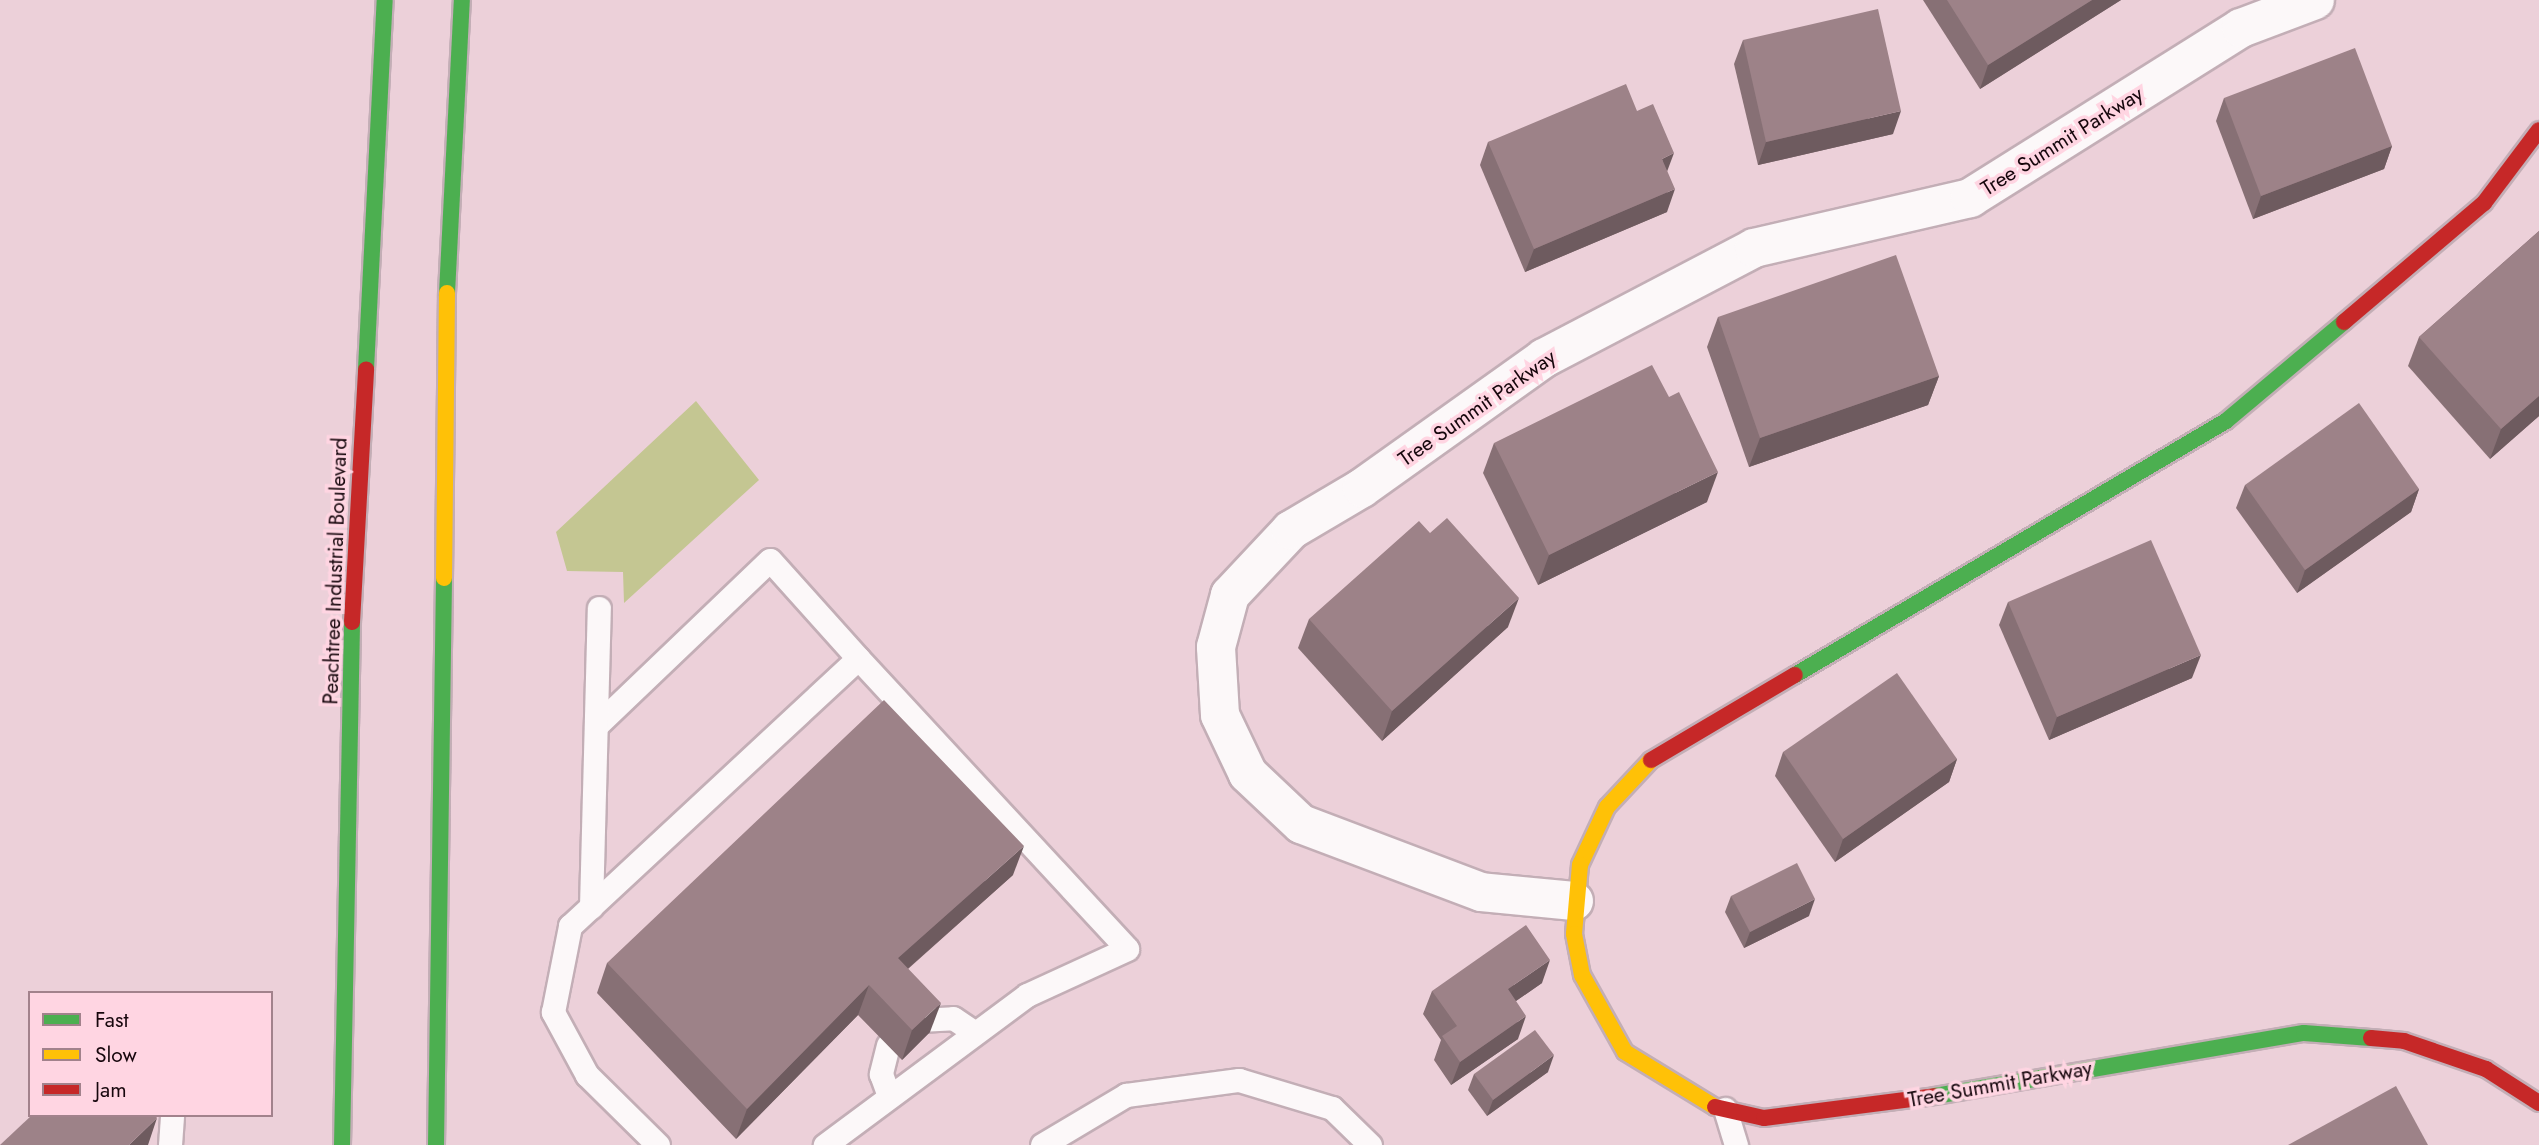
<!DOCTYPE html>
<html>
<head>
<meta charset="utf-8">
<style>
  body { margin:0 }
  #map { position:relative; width:2539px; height:1145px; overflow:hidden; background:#ecd0d9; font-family:Jost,sans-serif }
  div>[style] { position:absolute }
  .water>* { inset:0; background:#c4c692 }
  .roads { filter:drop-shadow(2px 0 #c3aeb6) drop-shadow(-2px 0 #c3aeb6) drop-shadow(0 2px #c3aeb6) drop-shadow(0 -2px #c3aeb6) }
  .lane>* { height:23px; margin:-11.5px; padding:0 11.5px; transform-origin:11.5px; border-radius:11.5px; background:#fcf8f9 }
  .street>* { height:38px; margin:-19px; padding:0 19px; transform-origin:19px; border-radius:19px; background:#fcf8f9 }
  .fast>* { height:16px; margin:-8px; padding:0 8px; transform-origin:8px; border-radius:8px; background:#4caf50 }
  .slow>* { height:16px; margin:-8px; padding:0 8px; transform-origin:8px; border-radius:8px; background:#ffc107 }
  .jam>* { height:16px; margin:-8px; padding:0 8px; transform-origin:8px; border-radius:8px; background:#c62828 }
  .wall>* { inset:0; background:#877075 }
  .shaded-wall>* { inset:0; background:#6e5b5f }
  .building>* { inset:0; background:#9d8288 }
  span { translate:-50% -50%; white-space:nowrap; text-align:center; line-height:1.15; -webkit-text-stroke:7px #ffd5e2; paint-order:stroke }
  .street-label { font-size:21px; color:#16060c }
  .legend { position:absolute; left:28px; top:991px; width:245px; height:126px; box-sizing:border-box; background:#ffd5e2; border:2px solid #a2828c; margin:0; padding:9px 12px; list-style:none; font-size:21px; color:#16060c }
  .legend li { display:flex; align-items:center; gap:14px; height:35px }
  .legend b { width:35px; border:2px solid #a2828c }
</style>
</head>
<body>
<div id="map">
  <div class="water">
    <i style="clip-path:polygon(696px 401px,759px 480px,624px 603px,623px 572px,567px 571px,556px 532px)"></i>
  </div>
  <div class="roads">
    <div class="lane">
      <i style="left:596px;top:726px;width:240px;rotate:-43.7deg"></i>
      <i style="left:770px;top:560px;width:132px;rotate:48.1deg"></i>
      <i style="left:591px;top:907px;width:299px;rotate:-88.5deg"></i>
      <i style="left:919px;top:1020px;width:34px;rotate:-3deg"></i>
      <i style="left:953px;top:1018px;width:25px;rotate:34deg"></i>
      <i style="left:888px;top:1045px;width:30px;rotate:104deg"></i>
      <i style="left:881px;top:1074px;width:23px;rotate:70deg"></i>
      <i style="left:1725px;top:1109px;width:38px;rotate:73deg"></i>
      <i style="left:170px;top:1145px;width:30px;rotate:-86deg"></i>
      <i style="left:658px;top:1145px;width:100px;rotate:-135.4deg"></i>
      <i style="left:587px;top:1075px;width:72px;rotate:-118.4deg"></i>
      <i style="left:553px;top:1012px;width:88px;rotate:-78.8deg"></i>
      <i style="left:570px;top:926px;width:393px;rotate:-42.9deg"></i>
      <i style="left:858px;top:658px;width:396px;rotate:47.2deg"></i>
      <i style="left:1127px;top:949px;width:110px;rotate:155.3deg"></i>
      <i style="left:1027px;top:995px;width:252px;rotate:143.4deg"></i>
      <i style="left:1042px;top:1145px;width:98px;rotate:-30.8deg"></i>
      <i style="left:1126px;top:1095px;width:114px;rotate:-7.6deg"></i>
      <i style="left:1239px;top:1080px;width:97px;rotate:16.8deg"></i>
      <i style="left:1332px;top:1108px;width:53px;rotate:44.2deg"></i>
    </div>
    <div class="street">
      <i style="left:1574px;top:901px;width:93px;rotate:-174.5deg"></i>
      <i style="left:1481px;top:892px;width:192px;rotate:-159.3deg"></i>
      <i style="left:1301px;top:824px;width:73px;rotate:-136.7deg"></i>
      <i style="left:1248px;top:774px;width:65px;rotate:-115.4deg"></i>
      <i style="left:1220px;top:715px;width:68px;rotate:-93.4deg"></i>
      <i style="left:1216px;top:647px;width:54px;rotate:-74.9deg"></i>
      <i style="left:1230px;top:595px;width:89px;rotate:-46.8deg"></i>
      <i style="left:1291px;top:530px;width:82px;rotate:-30.6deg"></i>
      <i style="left:1362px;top:488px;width:224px;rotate:-35.5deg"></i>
      <i style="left:1544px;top:358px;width:237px;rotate:-27.6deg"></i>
      <i style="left:1754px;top:248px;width:222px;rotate:-13deg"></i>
      <i style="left:1970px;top:198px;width:320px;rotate:-32.1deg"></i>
      <i style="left:2241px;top:28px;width:79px;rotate:-20.7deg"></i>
    </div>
    <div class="fast">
      <i style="left:447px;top:293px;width:293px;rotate:-87.1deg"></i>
      <i style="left:366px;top:369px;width:369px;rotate:-87.1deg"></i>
      <i style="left:1795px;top:675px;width:500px;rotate:-30.51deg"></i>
      <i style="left:2226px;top:421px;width:154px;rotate:-40deg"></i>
      <i style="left:1935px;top:1096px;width:374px;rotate:-9.7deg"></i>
      <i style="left:2304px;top:1033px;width:67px;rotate:4.3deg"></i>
      <i style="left:342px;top:1145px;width:523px;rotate:-88.9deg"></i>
      <i style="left:436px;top:1145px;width:567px;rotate:-89.19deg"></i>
    </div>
    <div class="slow">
      <i style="left:444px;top:578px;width:285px;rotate:-89.4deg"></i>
      <i style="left:1651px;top:760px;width:64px;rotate:133.1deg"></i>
      <i style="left:1607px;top:807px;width:64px;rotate:115deg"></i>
      <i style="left:1580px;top:865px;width:69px;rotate:95deg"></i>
      <i style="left:1574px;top:934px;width:42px;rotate:79deg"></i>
      <i style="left:1582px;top:975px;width:88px;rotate:60.8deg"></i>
      <i style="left:1625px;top:1052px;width:105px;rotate:31.4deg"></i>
    </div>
    <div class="jam">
      <i style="left:2344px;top:322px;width:184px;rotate:-40.4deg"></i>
      <i style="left:2484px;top:203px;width:91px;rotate:-53deg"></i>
      <i style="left:352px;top:622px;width:253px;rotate:-86.8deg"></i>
      <i style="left:1651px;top:760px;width:167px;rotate:-30.6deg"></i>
      <i style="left:2371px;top:1038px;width:33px;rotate:5deg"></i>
      <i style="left:2404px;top:1041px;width:87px;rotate:18.9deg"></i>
      <i style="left:2486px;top:1069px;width:63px;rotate:32.7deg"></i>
      <i style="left:1715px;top:1107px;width:50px;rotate:12.7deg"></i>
      <i style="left:1764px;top:1118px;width:172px;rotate:-7.3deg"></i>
    </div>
  </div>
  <div class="wall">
    <i style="clip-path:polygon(1923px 0,2121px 0,1980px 89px)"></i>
    <i style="clip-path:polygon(1743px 40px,1893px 134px,1758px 165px,1734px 64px)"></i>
    <i style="clip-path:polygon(2224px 98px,2392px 146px,2384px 169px,2253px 219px,2216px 121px)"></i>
    <i style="clip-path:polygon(1637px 111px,1667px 171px,1667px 212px,1525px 272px,1480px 165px,1488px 142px)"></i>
    <i style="clip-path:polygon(2539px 231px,2539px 416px,2490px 459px,2408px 366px,2419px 337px)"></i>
    <i style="clip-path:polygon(1718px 317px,1939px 376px,1928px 405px,1749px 467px,1707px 347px)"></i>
    <i style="clip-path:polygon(1494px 443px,1707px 502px,1538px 585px,1483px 473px)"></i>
    <i style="clip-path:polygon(2245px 485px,2419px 489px,2411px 512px,2297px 593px,2236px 508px)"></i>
    <i style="clip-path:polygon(2008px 602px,2192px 678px,2049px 740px,1999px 625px)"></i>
    <i style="clip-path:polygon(1309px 619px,1508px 627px,1382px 741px,1298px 648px)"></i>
    <i style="clip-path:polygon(1783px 752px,1957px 759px,1949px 782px,1835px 862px,1775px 776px)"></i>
    <i style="clip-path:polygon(1013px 875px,908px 969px,930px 1032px,902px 1060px,858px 1015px,736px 1139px,597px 993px,607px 963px)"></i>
    <i style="clip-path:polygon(1731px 896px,1809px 916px,1744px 948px,1725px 912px)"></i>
    <i style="clip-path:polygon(1542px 983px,1516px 1001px,1518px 1039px,1451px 1085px,1434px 1060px,1441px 1040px,1423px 1014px,1432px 991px)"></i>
    <i style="clip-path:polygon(1548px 1072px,1487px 1116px,1468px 1090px,1474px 1074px)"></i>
  </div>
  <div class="shaded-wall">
    <i style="clip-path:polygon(2092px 0,2121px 0,1980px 89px,1988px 65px)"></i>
    <i style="clip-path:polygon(1901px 111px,1893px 134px,1758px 165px,1766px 142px)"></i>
    <i style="clip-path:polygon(2392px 146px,2384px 169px,2253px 219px,2261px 196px)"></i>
    <i style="clip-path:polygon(1674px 153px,1665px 177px,1662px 159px)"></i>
    <i style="clip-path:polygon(1675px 189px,1667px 212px,1525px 272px,1534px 249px)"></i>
    <i style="clip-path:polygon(1939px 376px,1928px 405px,1749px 467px,1760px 438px)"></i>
    <i style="clip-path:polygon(2539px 396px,2539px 416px,2490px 459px,2501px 429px)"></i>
    <i style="clip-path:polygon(1718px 472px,1707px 502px,1538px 585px,1549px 555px)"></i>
    <i style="clip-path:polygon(2419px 489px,2411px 512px,2297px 593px,2305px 570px)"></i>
    <i style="clip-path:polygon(1519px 598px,1508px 627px,1382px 741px,1392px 711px)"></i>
    <i style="clip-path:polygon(2201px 655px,2192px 678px,2049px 740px,2057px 717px)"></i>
    <i style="clip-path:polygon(1957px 759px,1949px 782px,1835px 862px,1843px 839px)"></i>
    <i style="clip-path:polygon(1024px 846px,1013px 875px,887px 987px,898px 958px)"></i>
    <i style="clip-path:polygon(1815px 899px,1809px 916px,1744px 948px,1750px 932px)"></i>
    <i style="clip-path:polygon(1550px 960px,1542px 983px,1500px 1012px,1508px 989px)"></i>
    <i style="clip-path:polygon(869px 985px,858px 1015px,736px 1139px,747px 1109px)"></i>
    <i style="clip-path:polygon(941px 1003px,930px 1032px,902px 1060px,912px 1030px)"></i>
    <i style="clip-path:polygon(1526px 1016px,1518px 1039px,1451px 1085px,1460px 1062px)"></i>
    <i style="clip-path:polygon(1554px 1055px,1548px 1072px,1487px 1116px,1493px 1100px)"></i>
    <i style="clip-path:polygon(157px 1118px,148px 1145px,129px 1145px)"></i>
  </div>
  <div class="building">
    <i style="clip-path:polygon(1947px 0,2092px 0,1988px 65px)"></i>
    <i style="clip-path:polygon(1878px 9px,1901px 111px,1766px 142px,1743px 40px)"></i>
    <i style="clip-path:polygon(2355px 48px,2392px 146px,2261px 196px,2224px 98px)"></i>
    <i style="clip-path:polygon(1626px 84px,1637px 111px,1653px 104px,1674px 153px,1662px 159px,1675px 189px,1534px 249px,1488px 142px)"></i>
    <i style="clip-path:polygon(2539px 231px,2539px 396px,2501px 429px,2419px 337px)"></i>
    <i style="clip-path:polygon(1896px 255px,1939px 376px,1760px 438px,1718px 317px)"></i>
    <i style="clip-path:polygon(1652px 365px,1669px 397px,1679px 392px,1718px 472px,1549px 555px,1494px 443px)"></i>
    <i style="clip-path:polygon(2359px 403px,2419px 489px,2305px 570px,2245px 485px)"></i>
    <i style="clip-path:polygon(1447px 518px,1519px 598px,1392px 711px,1309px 619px,1419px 521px,1430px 533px)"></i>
    <i style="clip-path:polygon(2151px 540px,2201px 655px,2057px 717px,2008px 602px)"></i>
    <i style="clip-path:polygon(1897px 673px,1957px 759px,1843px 839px,1783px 752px)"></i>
    <i style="clip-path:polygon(884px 700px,1024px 846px,898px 958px,941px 1003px,912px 1030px,869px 985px,747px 1109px,607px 963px)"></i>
    <i style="clip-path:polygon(1797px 863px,1815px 899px,1750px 932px,1731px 896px)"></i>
    <i style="clip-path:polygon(1526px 925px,1550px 960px,1508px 989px,1526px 1016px,1460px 1062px,1442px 1036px,1457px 1026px,1432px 991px)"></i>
    <i style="clip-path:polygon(1535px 1030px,1554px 1055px,1493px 1100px,1474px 1074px)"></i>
    <i style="clip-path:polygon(2396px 1086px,2428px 1145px,2288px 1145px)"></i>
    <i style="clip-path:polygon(32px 1115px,155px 1115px,157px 1118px,129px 1145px,0 1145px)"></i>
  </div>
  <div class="street-label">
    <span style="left:2062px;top:141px;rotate:-32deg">Tree Summit Parkway</span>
    <span style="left:1477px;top:408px;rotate:-35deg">Tree Summit Parkway</span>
    <span style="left:335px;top:571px;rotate:-88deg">Peachtree Industrial Boulevard</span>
    <span style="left:2000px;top:1084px;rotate:-10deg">Tree Summit Parkway</span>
  </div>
  <ul class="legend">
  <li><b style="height:9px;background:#4caf50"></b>Fast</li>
  <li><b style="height:9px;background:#ffc107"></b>Slow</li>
  <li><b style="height:9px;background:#c62828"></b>Jam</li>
  </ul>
</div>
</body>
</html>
